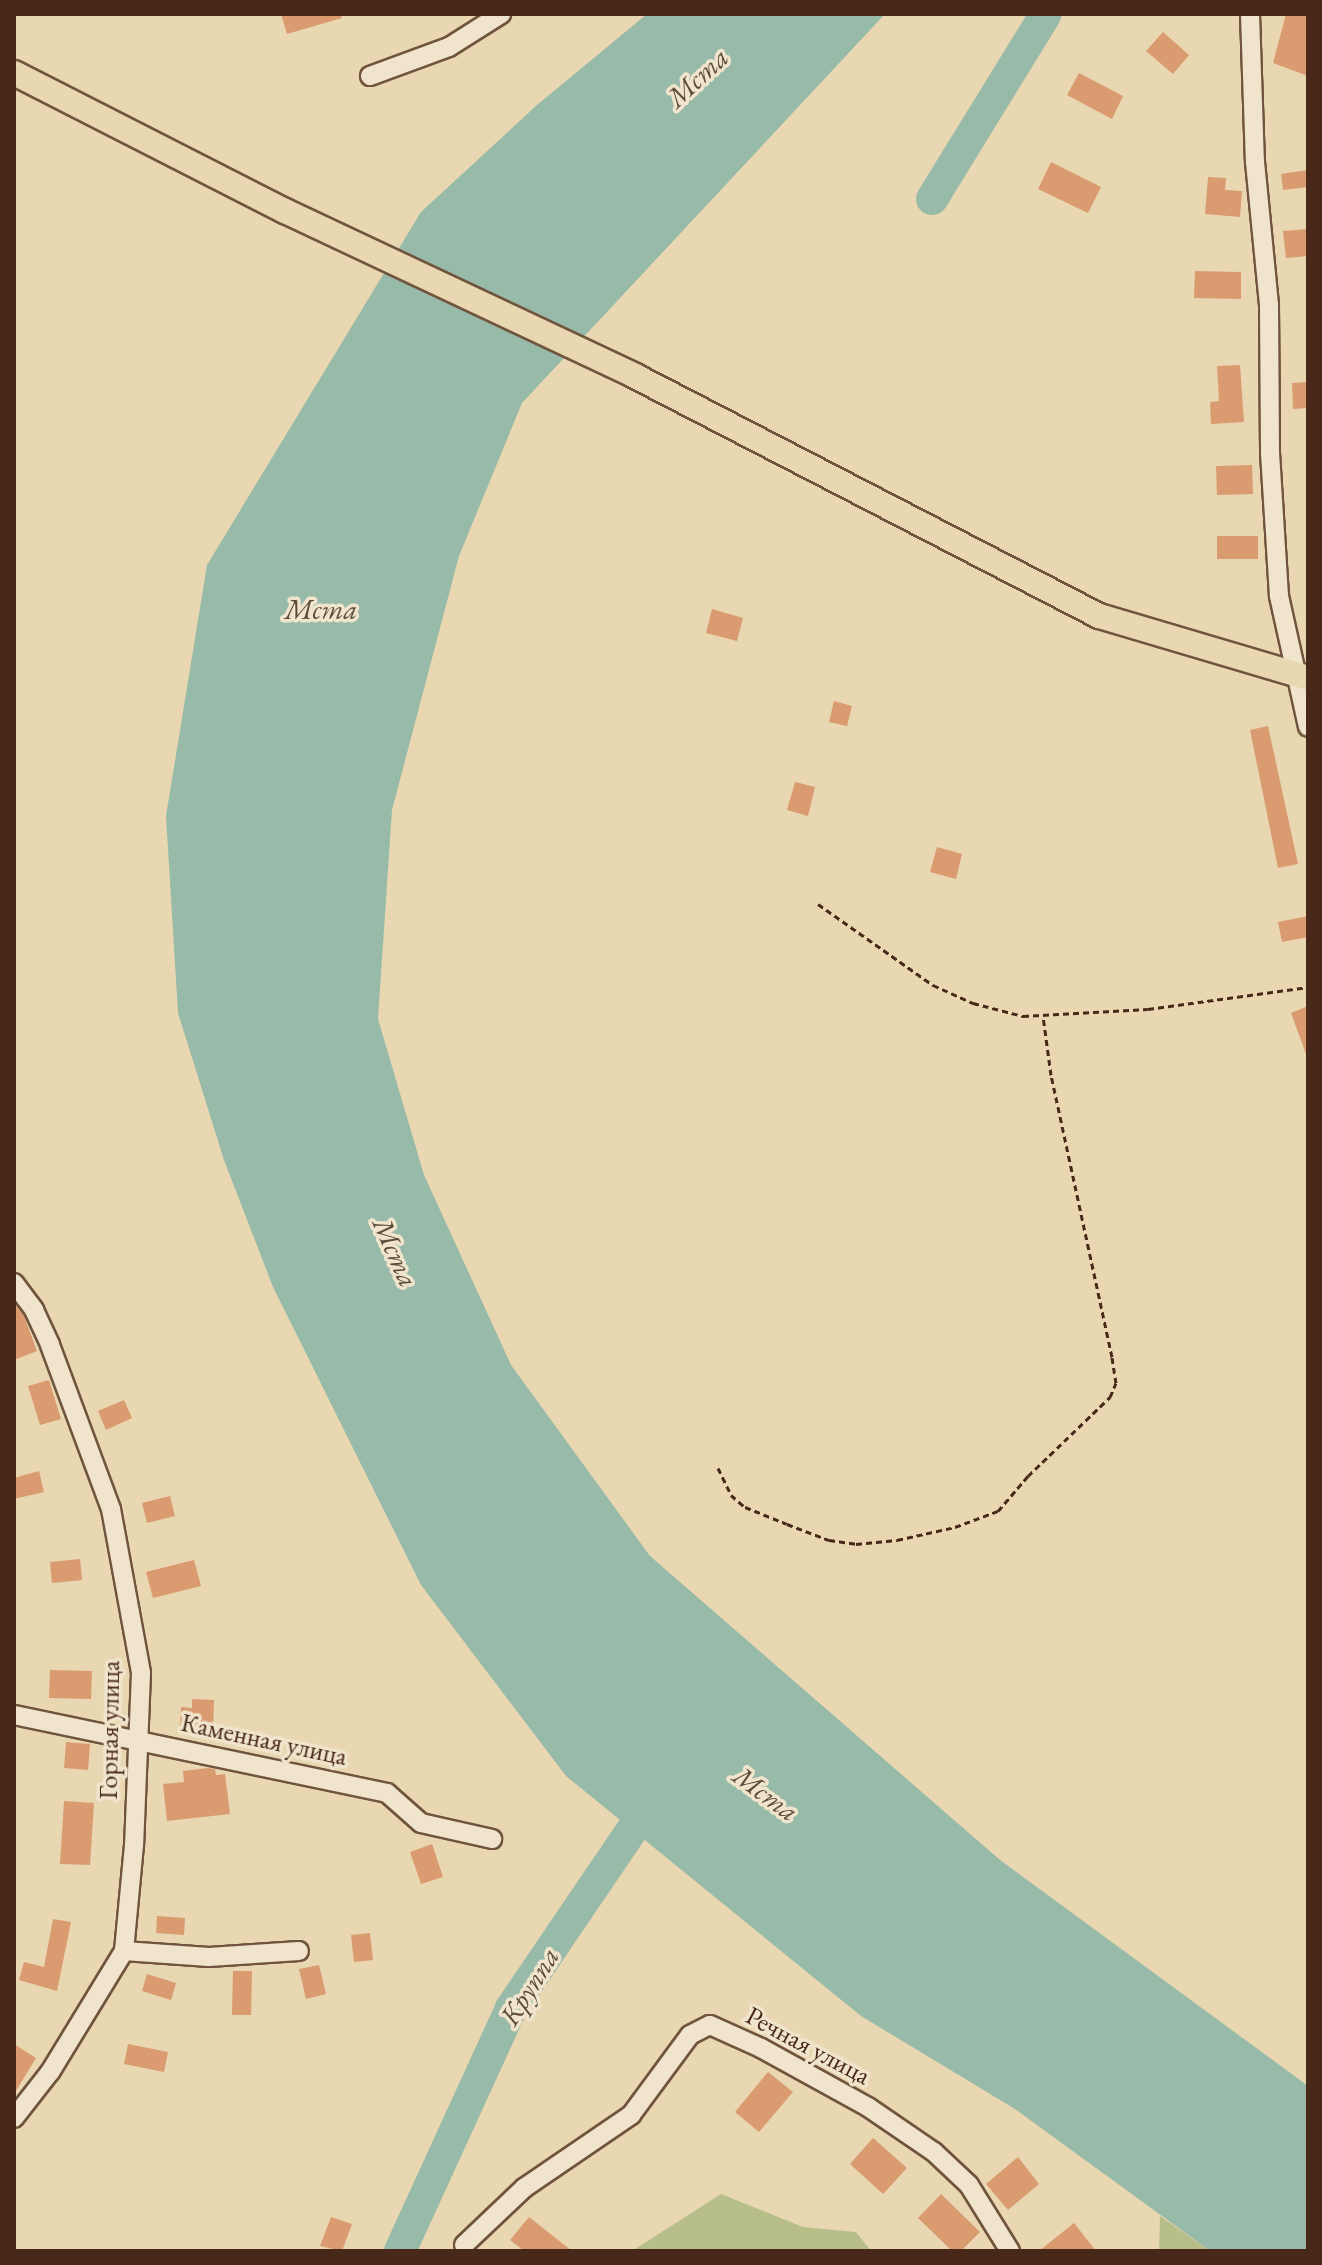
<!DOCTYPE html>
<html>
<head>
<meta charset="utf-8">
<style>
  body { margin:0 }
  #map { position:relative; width:1322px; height:2265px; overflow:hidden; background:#e8d7b0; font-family:"EB Garamond",serif }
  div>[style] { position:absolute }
  .green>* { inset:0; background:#b8be8a }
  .water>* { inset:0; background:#98baa8 }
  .river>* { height:32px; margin:-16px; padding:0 16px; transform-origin:16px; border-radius:16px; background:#98baa8 }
  .building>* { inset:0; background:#da9b71 }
  .path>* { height:3px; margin-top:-1.5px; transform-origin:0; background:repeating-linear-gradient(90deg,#482818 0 6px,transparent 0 10px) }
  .roads { filter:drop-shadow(2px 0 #70543e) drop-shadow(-2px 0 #70543e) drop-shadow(0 2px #70543e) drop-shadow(0 -2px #70543e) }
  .minor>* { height:18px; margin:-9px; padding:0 9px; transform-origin:9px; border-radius:9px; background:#f0e5cc }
  .major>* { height:24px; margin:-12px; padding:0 12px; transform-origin:12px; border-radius:12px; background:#e8d7b0 }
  span { translate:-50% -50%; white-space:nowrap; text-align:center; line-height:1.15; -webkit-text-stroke:7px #f0e5cc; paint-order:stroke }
  .street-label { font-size:26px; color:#482818 }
  .water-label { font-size:28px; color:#5c4c3c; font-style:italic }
  .frame { position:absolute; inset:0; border:16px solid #482818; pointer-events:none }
</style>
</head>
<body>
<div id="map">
  <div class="green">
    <i style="clip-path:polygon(721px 2194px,803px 2227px,856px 2232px,871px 2251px,632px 2251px)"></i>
    <i style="clip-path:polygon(1160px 2216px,1210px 2251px,1159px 2251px)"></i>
  </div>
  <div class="water">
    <i style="clip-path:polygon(647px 14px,885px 14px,522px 403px,459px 556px,392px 810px,378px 1019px,424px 1175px,511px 1365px,650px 1556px,1000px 1860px,1308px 2086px,1308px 2251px,1210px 2251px,1015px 2109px,861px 2016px,566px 1776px,421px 1585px,273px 1287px,224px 1160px,178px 1013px,166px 816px,207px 565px,421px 212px,537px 105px)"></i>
  </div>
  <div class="river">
    <i style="left:932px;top:199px;width:217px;rotate:-58.4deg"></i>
    <i style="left:400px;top:2251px;width:267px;rotate:-65.4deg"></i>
    <i style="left:511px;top:2008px;width:258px;rotate:-55.8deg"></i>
  </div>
  <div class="building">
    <i style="clip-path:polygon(281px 14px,341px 14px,342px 18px,287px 34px)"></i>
    <i style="clip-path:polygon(1286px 14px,1308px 14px,1308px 76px,1273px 63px)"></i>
    <i style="clip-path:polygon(1163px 32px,1189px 55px,1173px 74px,1146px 51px)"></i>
    <i style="clip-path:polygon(1079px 73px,1123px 96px,1112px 119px,1067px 95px)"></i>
    <i style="clip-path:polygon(1051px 162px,1101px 187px,1088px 213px,1038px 189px)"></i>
    <i style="clip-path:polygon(1308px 170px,1308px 187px,1283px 190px,1281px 174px)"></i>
    <i style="clip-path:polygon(1208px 177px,1226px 178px,1225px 190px,1242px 191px,1240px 217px,1205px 214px)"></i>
    <i style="clip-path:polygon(1308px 229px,1308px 256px,1286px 258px,1283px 231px)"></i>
    <i style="clip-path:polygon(1195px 271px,1241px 272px,1241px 299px,1194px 298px)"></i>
    <i style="clip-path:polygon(1240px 365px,1244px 422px,1211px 424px,1210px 402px,1219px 401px,1217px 366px)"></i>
    <i style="clip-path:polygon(1308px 382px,1308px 408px,1293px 409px,1292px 383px)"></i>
    <i style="clip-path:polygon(1252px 465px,1253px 494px,1217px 495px,1216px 466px)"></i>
    <i style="clip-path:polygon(1217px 536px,1258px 536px,1258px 559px,1217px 559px)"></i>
    <i style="clip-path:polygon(712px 609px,743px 618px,737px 641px,706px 633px)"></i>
    <i style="clip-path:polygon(834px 701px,852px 706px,847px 726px,829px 722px)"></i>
    <i style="clip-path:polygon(1268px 726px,1298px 864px,1278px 868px,1250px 730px)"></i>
    <i style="clip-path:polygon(795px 782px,815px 787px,808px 816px,787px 810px)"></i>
    <i style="clip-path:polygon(937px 847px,962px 854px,956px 879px,930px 872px)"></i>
    <i style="clip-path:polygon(1308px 916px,1308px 937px,1282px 942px,1278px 922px)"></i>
    <i style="clip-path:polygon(1308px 1006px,1308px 1054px,1306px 1054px,1291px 1013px)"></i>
    <i style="clip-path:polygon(14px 1303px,24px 1316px,37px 1351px,14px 1360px)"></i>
    <i style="clip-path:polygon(49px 1380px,61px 1419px,40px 1425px,28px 1386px)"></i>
    <i style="clip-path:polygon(124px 1400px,132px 1418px,106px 1430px,98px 1411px)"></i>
    <i style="clip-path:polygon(39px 1471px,44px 1492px,14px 1499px,14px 1478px)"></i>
    <i style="clip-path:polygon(170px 1496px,175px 1516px,147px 1523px,142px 1503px)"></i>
    <i style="clip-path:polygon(80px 1559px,82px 1580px,52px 1583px,50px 1562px)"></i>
    <i style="clip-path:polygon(194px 1560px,201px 1586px,153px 1598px,146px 1572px)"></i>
    <i style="clip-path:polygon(50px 1670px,92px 1671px,91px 1699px,49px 1698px)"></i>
    <i style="clip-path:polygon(192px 1699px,214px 1700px,213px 1731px,180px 1729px,181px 1707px,192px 1708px)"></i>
    <i style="clip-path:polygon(66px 1742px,90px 1744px,88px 1770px,64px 1768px)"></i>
    <i style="clip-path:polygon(208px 1768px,215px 1769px,216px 1775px,225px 1774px,230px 1814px,167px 1821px,163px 1784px,184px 1782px,183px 1771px)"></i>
    <i style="clip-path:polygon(64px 1801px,94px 1803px,90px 1865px,60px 1864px)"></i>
    <i style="clip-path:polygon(432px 1844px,443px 1877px,421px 1884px,410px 1852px)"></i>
    <i style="clip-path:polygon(157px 1916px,185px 1918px,184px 1935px,156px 1933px)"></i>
    <i style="clip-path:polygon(53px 1919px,71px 1922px,57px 1991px,19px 1980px,24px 1962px,44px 1967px)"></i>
    <i style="clip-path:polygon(370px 1933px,373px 1960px,354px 1962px,351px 1935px)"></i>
    <i style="clip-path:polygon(319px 1965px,326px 1994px,306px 1999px,299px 1969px)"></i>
    <i style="clip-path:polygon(233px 1971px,252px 1971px,251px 2015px,232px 2015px)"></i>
    <i style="clip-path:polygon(147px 1974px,176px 1983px,171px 2000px,142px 1991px)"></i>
    <i style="clip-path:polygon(14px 2044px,36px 2058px,14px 2094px)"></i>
    <i style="clip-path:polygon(128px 2044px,168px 2052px,164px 2072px,124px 2064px)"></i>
    <i style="clip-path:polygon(768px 2072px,793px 2092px,759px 2132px,735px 2112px)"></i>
    <i style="clip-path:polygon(873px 2138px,907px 2168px,883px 2194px,850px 2164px)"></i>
    <i style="clip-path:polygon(1018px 2157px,1039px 2184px,1008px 2210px,986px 2184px)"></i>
    <i style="clip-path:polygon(941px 2194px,980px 2232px,961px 2251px,952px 2251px,918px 2218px)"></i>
    <i style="clip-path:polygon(331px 2217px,352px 2224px,342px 2251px,320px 2246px)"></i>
    <i style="clip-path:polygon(529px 2217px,572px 2251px,524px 2251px,510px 2240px)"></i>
    <i style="clip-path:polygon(1074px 2223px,1096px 2251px,1039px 2251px)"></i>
  </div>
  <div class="path">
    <i style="left:818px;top:904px;width:141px;rotate:35.2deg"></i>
    <i style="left:933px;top:985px;width:44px;rotate:24.2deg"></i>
    <i style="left:973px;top:1003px;width:52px;rotate:14.6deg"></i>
    <i style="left:1023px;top:1016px;width:125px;rotate:-3.2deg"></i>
    <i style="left:1148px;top:1009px;width:162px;rotate:-7.8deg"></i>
    <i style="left:718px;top:1468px;width:30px;rotate:64deg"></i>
    <i style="left:731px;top:1495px;width:18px;rotate:41deg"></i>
    <i style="left:745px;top:1507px;width:45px;rotate:22deg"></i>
    <i style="left:787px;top:1524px;width:45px;rotate:20.9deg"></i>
    <i style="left:829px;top:1540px;width:27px;rotate:8deg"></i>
    <i style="left:856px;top:1544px;width:41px;rotate:-5.6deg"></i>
    <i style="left:897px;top:1540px;width:59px;rotate:-12.6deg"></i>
    <i style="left:955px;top:1527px;width:46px;rotate:-20.4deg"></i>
    <i style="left:998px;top:1511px;width:46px;rotate:-49.4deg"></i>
    <i style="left:1028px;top:1476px;width:114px;rotate:-43.9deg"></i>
    <i style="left:1110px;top:1397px;width:15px;rotate:-67deg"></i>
    <i style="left:1116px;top:1383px;width:26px;rotate:-99deg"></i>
    <i style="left:1112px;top:1357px;width:289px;rotate:-102.2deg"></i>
    <i style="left:1051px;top:1075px;width:60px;rotate:-97.7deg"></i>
  </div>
  <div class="roads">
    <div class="minor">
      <i style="left:1250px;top:14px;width:148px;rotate:88.1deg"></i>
      <i style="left:1255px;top:162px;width:145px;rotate:84.4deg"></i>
      <i style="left:1269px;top:306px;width:147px;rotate:89.6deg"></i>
      <i style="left:1270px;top:453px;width:143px;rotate:86.4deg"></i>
      <i style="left:1279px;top:596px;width:134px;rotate:77.5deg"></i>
      <i style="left:370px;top:76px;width:84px;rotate:-20.2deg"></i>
      <i style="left:449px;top:47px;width:62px;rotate:-32.4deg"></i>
      <i style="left:14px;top:1283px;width:34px;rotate:53deg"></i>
      <i style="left:34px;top:1310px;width:38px;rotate:65deg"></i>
      <i style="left:50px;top:1345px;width:175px;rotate:69.6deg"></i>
      <i style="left:111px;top:1509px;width:167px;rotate:79.6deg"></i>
      <i style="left:141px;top:1673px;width:172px;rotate:92.3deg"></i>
      <i style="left:134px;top:1845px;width:106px;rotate:95.4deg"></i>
      <i style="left:124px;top:1951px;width:142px;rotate:121.4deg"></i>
      <i style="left:50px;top:2072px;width:58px;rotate:128deg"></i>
      <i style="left:14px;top:1715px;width:381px;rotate:11.8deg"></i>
      <i style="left:387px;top:1793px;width:45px;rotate:41.4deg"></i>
      <i style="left:421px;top:1823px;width:73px;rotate:12.7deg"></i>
      <i style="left:124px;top:1951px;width:85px;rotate:4deg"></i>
      <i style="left:209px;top:1957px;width:90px;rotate:-3.8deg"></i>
      <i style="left:464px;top:2245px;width:83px;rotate:-43.5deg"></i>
      <i style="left:524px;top:2188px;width:130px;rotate:-34.3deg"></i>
      <i style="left:631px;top:2115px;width:99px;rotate:-53.6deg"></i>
      <i style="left:690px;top:2035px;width:22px;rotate:-27deg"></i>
      <i style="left:710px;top:2025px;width:56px;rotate:24.3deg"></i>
      <i style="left:761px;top:2048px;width:122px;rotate:28.9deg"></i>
      <i style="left:868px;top:2107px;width:80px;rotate:34.3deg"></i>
      <i style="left:934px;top:2152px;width:48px;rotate:43.3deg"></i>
      <i style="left:969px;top:2185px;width:78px;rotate:58.2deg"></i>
    </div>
    <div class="major">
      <i style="left:14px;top:73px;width:304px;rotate:27deg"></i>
      <i style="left:285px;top:211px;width:387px;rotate:25.2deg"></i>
      <i style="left:635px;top:376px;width:522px;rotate:27.35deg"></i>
      <i style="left:1099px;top:616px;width:218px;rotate:16.5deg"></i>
    </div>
  </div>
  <div class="street-label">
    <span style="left:110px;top:1730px;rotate:-89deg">Горная улица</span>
    <span style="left:264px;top:1740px;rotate:12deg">Каменная улица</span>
    <span style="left:808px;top:2046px;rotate:28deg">Речная улица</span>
  </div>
  <div class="water-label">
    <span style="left:697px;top:77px;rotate:-43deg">Мста</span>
    <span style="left:321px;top:609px">Мста</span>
    <span style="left:396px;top:1252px;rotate:66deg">Мста</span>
    <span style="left:766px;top:1793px;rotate:36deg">Мста</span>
    <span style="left:529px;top:1986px;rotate:-58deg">Круппа</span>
  </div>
  <div class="frame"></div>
</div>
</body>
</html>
